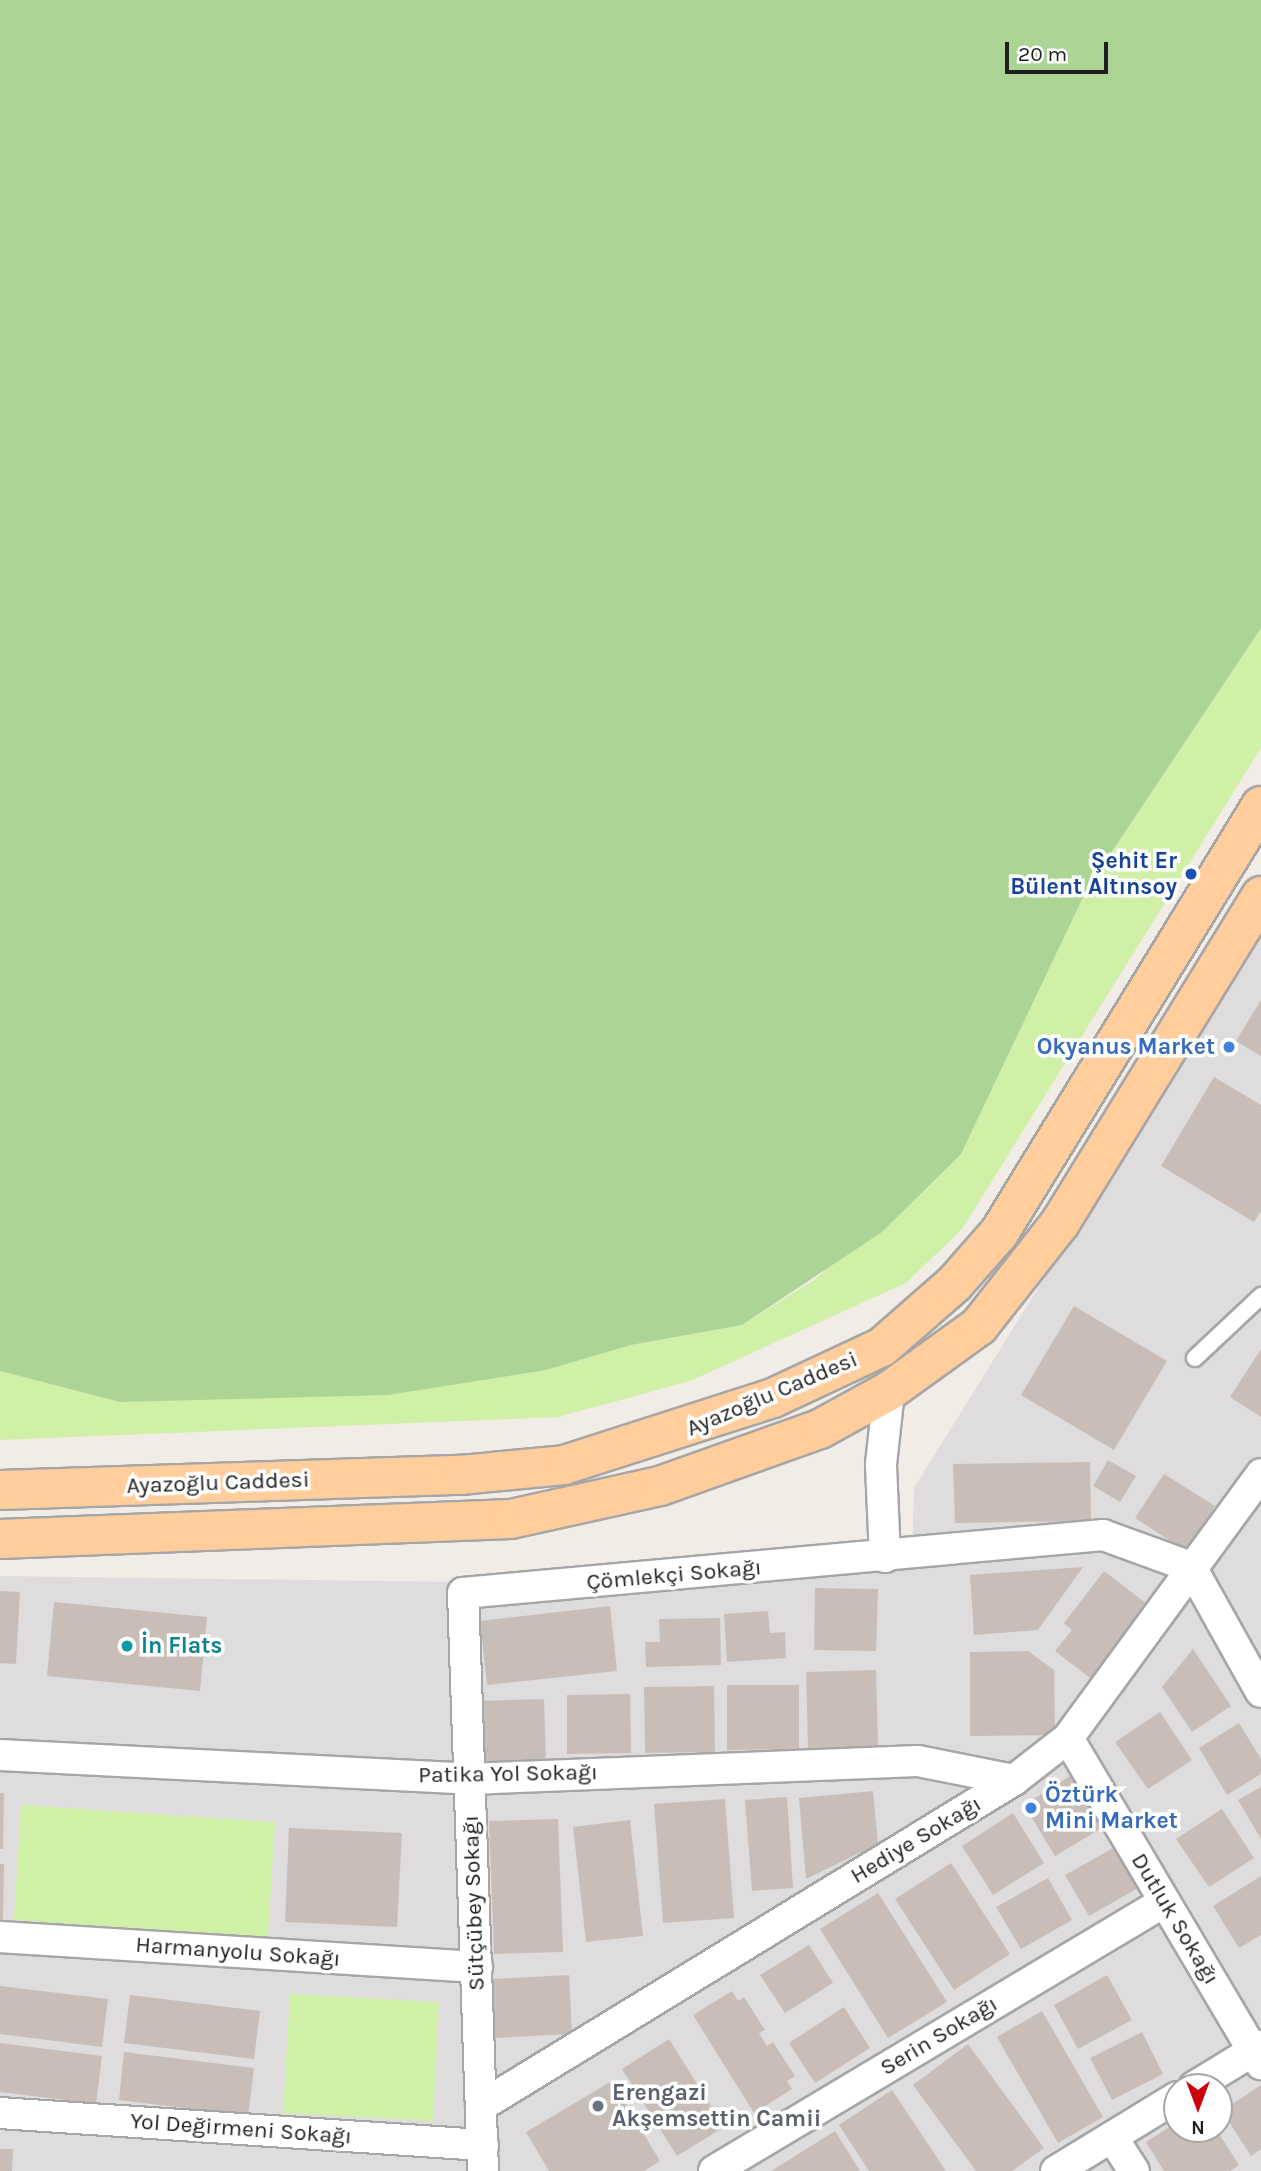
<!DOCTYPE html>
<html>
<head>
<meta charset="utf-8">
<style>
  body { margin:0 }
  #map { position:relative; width:1261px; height:2171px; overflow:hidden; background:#f1ece5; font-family:Karla,sans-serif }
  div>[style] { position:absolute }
  .residential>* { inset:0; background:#dedcdc }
  .grass>* { inset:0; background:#cff0a6 }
  .forest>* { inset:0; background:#acd495 }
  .building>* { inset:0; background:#c9beb7 }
  .roads { filter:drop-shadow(2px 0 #a6a6a6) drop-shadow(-2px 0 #a6a6a6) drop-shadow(0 2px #a6a6a6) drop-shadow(0 -2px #a6a6a6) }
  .service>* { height:16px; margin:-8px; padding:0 8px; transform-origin:8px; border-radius:8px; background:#fff }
  .minor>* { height:30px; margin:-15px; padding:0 15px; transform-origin:15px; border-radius:15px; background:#fff }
  .primary>* { height:38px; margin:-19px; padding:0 19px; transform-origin:19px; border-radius:19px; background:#ffce9c }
  .dots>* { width:19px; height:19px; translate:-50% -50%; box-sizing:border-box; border:4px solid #fff; border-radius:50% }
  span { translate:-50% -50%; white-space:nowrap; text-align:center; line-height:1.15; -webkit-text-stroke:7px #fff; paint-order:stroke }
  .transit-label { font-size:23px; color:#164399; font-weight:700 }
  .right { translate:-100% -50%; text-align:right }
  .shop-label { font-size:23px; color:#366cbe; font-weight:700 }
  .left { translate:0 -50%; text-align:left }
  .street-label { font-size:23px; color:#1f1f1f }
  .culture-label { font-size:23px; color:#0d838f; font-weight:700 }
  .worship-label { font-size:23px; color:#5b616d; font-weight:700 }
  .north { position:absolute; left:1163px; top:2073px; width:70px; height:70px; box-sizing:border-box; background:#fff; border:2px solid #a5a5a5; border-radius:50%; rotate:180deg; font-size:19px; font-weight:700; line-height:28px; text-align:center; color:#1f1f1f }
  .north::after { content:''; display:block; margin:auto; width:24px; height:32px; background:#cf000c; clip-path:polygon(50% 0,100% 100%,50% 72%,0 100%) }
  .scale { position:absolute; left:1005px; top:42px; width:103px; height:32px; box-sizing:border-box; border:4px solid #1f1f1f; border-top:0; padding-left:9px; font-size:21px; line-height:24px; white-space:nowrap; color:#1f1f1f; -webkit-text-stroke:5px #fff; paint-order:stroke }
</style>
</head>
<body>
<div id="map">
  <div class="residential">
    <i style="clip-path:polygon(evenodd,1261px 929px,1261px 2171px,0 2171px,0 1576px,454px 1582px,912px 1559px,914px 1488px,1261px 929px,1177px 2087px,1219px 2087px,1219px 2129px,1177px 2129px,1177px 2087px)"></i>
  </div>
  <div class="grass">
    <i style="clip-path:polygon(1261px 628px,1261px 748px,962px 1229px,906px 1283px,690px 1381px,558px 1417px,0 1440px,0 1371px,120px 1402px,546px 1370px,631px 1345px,742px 1325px,813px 1281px,961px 1154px,1087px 889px)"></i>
    <i style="clip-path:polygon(21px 1805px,275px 1822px,268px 1937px,14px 1920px)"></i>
    <i style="clip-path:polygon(290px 1994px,439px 2002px,433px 2121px,283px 2113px)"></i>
  </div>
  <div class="forest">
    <i style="clip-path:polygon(0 0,1261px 0,1261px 628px,1087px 889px,961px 1154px,882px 1232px,742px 1325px,631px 1345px,546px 1370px,388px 1395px,120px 1402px,0 1371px)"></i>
  </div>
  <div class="building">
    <i style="clip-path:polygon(1261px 1000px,1261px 1056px,1236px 1041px)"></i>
    <i style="clip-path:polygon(1214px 1077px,1261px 1105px,1261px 1211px,1254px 1222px,1161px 1166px)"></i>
    <i style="clip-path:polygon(1074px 1306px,1167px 1361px,1114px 1450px,1021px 1395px)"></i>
    <i style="clip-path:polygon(1261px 1349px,1261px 1417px,1230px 1397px)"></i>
    <i style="clip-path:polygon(1108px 1460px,1136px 1476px,1120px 1502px,1093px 1486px)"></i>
    <i style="clip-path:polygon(1090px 1462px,1091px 1521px,955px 1523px,953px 1464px)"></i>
    <i style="clip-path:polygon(1164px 1474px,1215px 1506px,1186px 1551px,1135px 1518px)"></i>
    <i style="clip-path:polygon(1083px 1567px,1038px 1630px,974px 1635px,970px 1575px)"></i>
    <i style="clip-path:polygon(1104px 1571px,1147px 1604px,1090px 1678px,1055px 1651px,1072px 1630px,1064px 1623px)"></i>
    <i style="clip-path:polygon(815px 1588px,878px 1589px,876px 1651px,814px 1650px)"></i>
    <i style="clip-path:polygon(0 1591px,20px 1592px,16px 1664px,0 1663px)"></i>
    <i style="clip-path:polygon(54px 1602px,207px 1617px,200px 1691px,47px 1676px)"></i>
    <i style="clip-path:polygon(610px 1606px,617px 1671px,487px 1685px,480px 1621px)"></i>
    <i style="clip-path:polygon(768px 1611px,770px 1633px,785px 1632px,786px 1658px,727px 1662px,724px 1614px)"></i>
    <i style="clip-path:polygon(720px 1618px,721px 1665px,646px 1667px,645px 1642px,660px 1642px,659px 1619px)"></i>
    <i style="clip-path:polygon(1193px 1649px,1231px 1706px,1192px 1732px,1162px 1687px)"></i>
    <i style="clip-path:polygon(1028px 1651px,1054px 1670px,1055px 1735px,970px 1736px,970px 1652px)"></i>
    <i style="clip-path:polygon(876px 1670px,878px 1746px,808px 1748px,806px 1672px)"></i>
    <i style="clip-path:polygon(727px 1685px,799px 1685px,799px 1749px,727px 1750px)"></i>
    <i style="clip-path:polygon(714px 1686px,715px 1752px,645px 1753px,644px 1687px)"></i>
    <i style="clip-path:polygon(630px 1694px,631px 1753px,567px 1754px,567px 1695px)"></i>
    <i style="clip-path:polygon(544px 1699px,546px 1762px,481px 1764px,478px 1701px)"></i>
    <i style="clip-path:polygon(1160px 1712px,1192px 1760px,1148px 1789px,1115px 1742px)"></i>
    <i style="clip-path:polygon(1239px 1723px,1261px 1759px,1261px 1774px,1227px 1795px,1199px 1748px)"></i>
    <i style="clip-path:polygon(1075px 1773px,1107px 1825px,1055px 1856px,1024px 1805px)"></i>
    <i style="clip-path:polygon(1261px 1787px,1261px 1839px,1238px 1800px)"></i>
    <i style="clip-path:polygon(873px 1791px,878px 1844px,806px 1879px,799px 1798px)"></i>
    <i style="clip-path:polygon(0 1793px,4px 1793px,3px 1849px,0 1849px)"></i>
    <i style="clip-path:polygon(787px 1797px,793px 1888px,752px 1891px,745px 1800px)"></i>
    <i style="clip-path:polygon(725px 1799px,734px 1918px,663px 1923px,654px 1804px)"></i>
    <i style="clip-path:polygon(1222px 1809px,1254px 1858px,1209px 1887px,1176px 1839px)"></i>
    <i style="clip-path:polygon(1013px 1813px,1044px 1863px,993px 1895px,962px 1846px)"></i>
    <i style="clip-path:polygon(558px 1819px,563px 1952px,494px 1954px,489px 1821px)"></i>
    <i style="clip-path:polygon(630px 1820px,643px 1936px,586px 1942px,573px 1827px)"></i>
    <i style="clip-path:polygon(289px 1828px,402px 1833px,397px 1927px,285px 1922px)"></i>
    <i style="clip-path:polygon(1117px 1846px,1140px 1887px,1089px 1916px,1065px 1875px)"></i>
    <i style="clip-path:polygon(951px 1863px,1010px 1954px,954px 1990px,895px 1899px)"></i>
    <i style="clip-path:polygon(0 1864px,4px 1864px,3px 1920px,0 1920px)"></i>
    <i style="clip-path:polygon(1261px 1876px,1261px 1935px,1239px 1948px,1213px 1906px)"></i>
    <i style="clip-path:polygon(1048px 1878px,1072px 1920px,1021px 1949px,996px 1907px)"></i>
    <i style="clip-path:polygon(878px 1893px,947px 2002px,888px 2038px,820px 1929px)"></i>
    <i style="clip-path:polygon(809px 1945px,833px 1983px,785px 2013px,760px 1975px)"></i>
    <i style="clip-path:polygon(569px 1975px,572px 2034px,495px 2038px,492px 1979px)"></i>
    <i style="clip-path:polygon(1107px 1975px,1132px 2020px,1078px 2049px,1054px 2005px)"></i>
    <i style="clip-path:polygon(0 1986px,108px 1999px,102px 2047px,0 2034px)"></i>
    <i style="clip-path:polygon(732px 1991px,738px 2001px,744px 1997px,765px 2030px,759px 2033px,767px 2046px,773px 2042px,795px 2076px,787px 2081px,792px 2089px,754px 2113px,693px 2015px)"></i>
    <i style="clip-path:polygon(130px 1995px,260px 2011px,254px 2059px,124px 2043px)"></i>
    <i style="clip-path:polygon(844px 2007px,870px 2048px,815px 2083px,789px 2043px)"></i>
    <i style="clip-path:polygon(1042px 2011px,1103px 2117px,1058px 2143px,997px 2037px)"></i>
    <i style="clip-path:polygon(1142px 2032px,1163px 2074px,1112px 2100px,1090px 2058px)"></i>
    <i style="clip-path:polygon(669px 2039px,724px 2127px,677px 2156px,622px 2069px)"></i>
    <i style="clip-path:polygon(0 2043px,102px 2056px,96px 2104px,0 2092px)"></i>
    <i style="clip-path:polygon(968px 2044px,1044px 2148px,1012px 2171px,976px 2171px,913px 2085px)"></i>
    <i style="clip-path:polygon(124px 2052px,254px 2068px,248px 2116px,119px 2100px)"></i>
    <i style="clip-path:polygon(612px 2081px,660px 2161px,644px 2171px,549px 2171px,526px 2132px)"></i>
    <i style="clip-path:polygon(1261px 2085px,1261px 2149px,1251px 2156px,1222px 2111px)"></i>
    <i style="clip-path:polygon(892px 2090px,946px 2171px,869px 2171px,839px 2125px)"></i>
    <i style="clip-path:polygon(1177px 2122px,1177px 2129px,1216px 2129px,1239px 2165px,1230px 2171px,1164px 2171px,1146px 2142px)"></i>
    <i style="clip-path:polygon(835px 2131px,860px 2171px,771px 2171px)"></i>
    <i style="clip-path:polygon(0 2149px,13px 2149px,12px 2171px,0 2171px)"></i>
  </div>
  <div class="roads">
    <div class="service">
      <i style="left:1195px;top:1358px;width:91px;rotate:-43.2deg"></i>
    </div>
    <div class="minor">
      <i style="left:885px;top:1557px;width:93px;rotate:-92.5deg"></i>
      <i style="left:881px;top:1464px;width:73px;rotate:-83.7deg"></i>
      <i style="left:1068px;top:1738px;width:379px;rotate:59.4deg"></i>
      <i style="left:0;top:1755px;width:471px;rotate:2.9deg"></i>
      <i style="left:470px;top:1779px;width:448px;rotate:-2.3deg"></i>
      <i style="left:918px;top:1761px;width:98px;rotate:11.2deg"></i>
      <i style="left:0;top:1937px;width:478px;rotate:3.6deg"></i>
      <i style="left:1194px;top:2087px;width:79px;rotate:-31.5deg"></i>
      <i style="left:481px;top:2106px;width:625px;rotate:-31.45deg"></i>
      <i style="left:1014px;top:1780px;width:68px;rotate:-37.9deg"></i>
      <i style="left:1068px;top:1738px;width:327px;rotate:-53.8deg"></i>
      <i style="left:0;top:2113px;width:484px;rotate:3.8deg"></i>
      <i style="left:1112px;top:2137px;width:40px;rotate:57.1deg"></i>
      <i style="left:483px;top:2171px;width:578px;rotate:-91.98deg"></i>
      <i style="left:463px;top:1593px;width:643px;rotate:-5.18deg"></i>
      <i style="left:1103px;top:1535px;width:94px;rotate:20deg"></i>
      <i style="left:1191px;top:1567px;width:143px;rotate:60.8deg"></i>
      <i style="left:714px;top:2171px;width:524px;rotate:-30.87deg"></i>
      <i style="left:1056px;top:2171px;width:142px;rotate:-31.4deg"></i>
    </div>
    <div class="primary">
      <i style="left:0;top:1490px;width:461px;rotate:-1.9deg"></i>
      <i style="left:461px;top:1475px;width:103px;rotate:-5.5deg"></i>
      <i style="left:564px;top:1465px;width:219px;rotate:-17.8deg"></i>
      <i style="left:773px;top:1398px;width:120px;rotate:-25.1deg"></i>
      <i style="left:882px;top:1347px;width:97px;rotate:-41.2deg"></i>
      <i style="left:955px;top:1283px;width:67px;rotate:-48.7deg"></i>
      <i style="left:999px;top:1233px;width:501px;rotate:-58.47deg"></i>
      <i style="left:0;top:1539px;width:511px;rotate:-2.24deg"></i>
      <i style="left:511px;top:1519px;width:153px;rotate:-12.5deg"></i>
      <i style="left:660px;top:1486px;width:170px;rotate:-19.6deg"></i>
      <i style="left:820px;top:1429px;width:79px;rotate:-28.8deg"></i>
      <i style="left:889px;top:1391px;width:111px;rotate:-35.8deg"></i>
      <i style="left:979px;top:1326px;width:131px;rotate:-51.8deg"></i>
      <i style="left:1060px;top:1223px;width:384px;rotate:-58.4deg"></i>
    </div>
  </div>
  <div class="dots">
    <i style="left:1191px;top:874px;background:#1a4fb4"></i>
    <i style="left:1229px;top:1047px;background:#3f7fe0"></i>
    <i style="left:127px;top:1646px;background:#0f9aa8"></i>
    <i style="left:1031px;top:1808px;background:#3f7fe0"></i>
    <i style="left:598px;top:2106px;background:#6b7280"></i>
  </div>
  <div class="transit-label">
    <span class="right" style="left:1177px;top:874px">Şehit Er<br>Bülent Altınsoy</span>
  </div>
  <div class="shop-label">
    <span class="right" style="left:1215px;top:1047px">Okyanus Market</span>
    <span class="left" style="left:1045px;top:1808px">Öztürk<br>Mini Market</span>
  </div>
  <div class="street-label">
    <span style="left:772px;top:1394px;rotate:-23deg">Ayazoğlu Caddesi</span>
    <span style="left:218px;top:1483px;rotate:-2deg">Ayazoğlu Caddesi</span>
    <span style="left:674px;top:1575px;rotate:-5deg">Çömlekçi Sokağı</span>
    <span style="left:508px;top:1774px;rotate:-1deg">Patika Yol Sokağı</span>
    <span style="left:916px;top:1840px;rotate:-31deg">Hediye Sokağı</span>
    <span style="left:474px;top:1903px;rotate:-92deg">Sütçübey Sokağı</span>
    <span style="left:1175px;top:1919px;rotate:59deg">Dutluk Sokağı</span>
    <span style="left:238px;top:1952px;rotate:4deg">Harmanyolu Sokağı</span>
    <span style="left:939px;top:2036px;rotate:-31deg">Serin Sokağı</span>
    <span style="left:241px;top:2129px;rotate:4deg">Yol Değirmeni Sokağı</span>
  </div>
  <div class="culture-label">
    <span class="left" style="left:141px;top:1646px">İn Flats</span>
  </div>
  <div class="worship-label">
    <span class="left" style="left:612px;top:2106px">Erengazi<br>Akşemsettin Camii</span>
  </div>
  <div class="north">N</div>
  <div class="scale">20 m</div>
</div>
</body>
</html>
